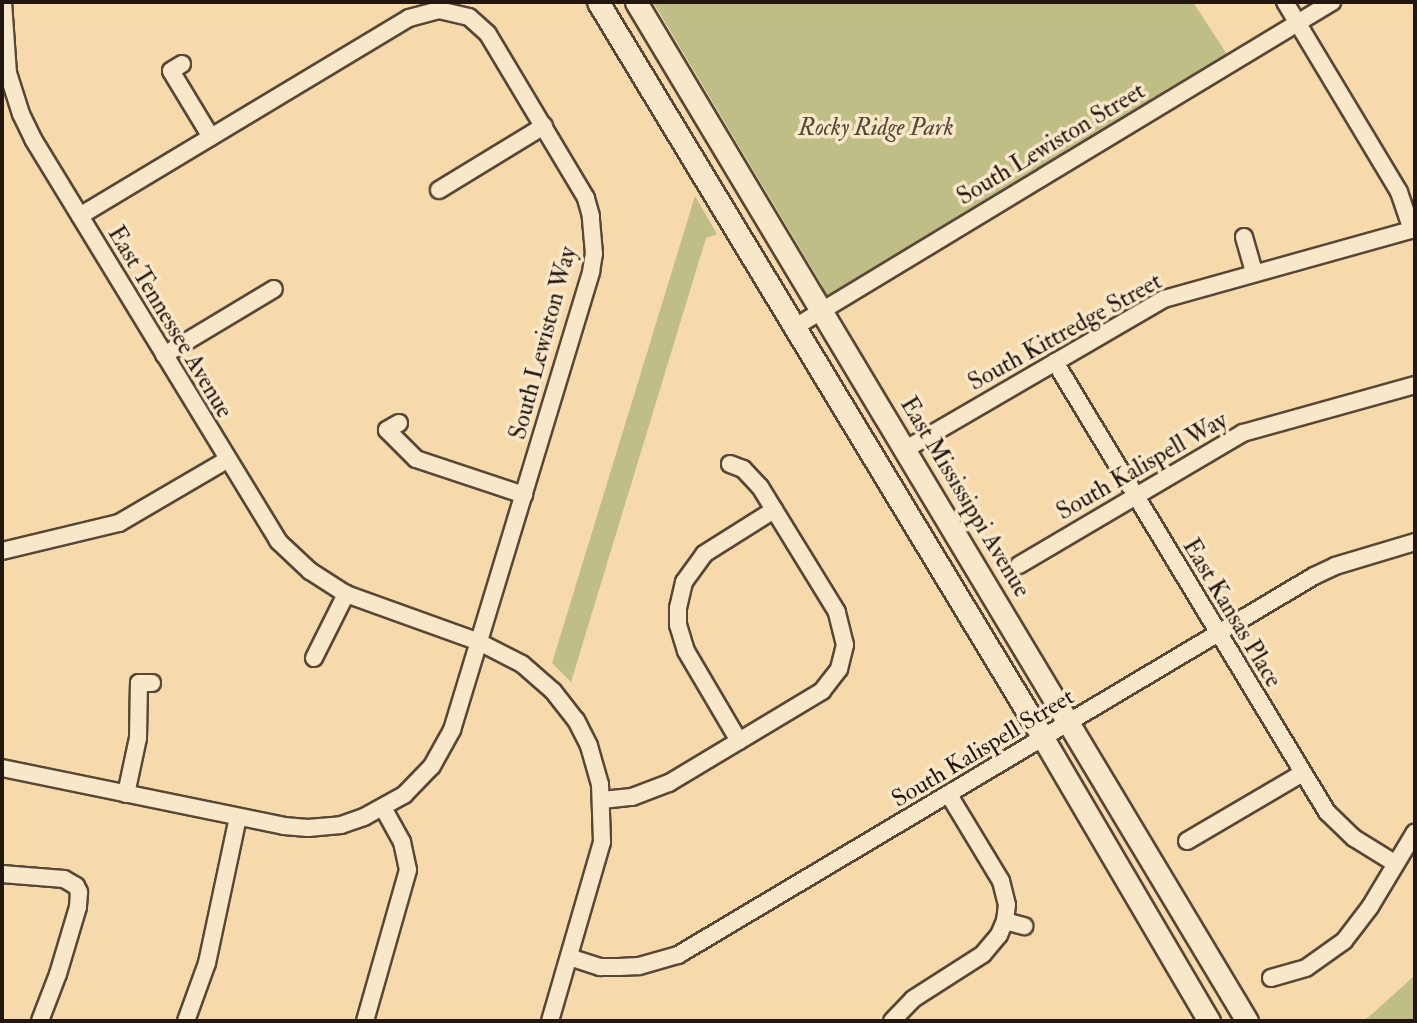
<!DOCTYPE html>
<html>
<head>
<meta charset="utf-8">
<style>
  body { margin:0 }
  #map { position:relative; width:1417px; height:1023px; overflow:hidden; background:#f6daac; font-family:"IM FELL Double Pica",serif }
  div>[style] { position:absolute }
  .green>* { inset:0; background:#c0be87 }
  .roads { filter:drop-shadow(2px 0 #584737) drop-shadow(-2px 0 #584737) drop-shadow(0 2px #584737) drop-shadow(0 -2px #584737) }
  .minor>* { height:16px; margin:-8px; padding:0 8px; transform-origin:8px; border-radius:8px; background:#f9e7c9 }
  .secondary>* { height:21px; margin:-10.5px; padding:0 10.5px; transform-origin:10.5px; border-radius:10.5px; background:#f9e7c9 }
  span { translate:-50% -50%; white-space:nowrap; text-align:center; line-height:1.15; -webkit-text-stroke:7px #f9e7c9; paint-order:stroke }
  .park-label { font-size:24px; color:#524834; font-style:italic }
  .street-label { font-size:24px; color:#231610 }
  .frame { position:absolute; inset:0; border:4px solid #231610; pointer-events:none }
</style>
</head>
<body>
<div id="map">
  <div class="green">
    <i style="clip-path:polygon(653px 2px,1193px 2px,1232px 62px,823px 310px,822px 285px)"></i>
    <i style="clip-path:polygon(695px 196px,717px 234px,706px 238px,571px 682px,552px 663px)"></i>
    <i style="clip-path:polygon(1415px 975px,1415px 1021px,1362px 1021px,1370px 1016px)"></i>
  </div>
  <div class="roads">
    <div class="minor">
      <i style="left:3px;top:2px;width:71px;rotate:86deg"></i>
      <i style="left:8px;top:73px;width:43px;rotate:72.4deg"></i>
      <i style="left:21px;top:114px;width:28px;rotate:64deg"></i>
      <i style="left:33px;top:139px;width:471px;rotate:58.6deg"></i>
      <i style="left:278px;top:541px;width:44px;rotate:43.2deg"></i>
      <i style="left:310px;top:571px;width:43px;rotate:32.6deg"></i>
      <i style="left:346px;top:594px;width:141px;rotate:19.8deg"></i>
      <i style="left:479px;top:642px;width:48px;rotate:27.1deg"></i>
      <i style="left:522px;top:664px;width:41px;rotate:41.1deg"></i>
      <i style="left:553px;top:691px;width:37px;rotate:52deg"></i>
      <i style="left:576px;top:720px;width:29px;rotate:63deg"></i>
      <i style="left:589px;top:746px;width:40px;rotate:74deg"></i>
      <i style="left:600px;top:784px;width:58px;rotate:88deg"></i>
      <i style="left:602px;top:842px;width:186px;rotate:106.2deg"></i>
      <i style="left:1285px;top:2px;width:222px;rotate:59deg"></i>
      <i style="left:1399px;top:192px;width:40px;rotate:71.1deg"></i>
      <i style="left:182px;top:64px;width:13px;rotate:148deg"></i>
      <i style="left:171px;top:71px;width:77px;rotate:58.8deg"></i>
      <i style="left:439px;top:190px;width:123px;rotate:-31.4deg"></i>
      <i style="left:1244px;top:237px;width:37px;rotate:74deg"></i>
      <i style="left:795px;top:327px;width:628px;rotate:-31.18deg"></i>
      <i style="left:164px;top:355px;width:128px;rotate:-31deg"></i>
      <i style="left:1055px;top:362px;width:526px;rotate:58.85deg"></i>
      <i style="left:1327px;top:812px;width:37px;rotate:44deg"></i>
      <i style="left:1354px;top:838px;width:49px;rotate:31.8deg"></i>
      <i style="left:399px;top:423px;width:14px;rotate:150deg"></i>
      <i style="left:387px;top:430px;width:41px;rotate:45deg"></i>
      <i style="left:416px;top:459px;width:114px;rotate:18.4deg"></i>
      <i style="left:906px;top:449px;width:298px;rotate:-30.2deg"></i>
      <i style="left:1164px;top:299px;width:261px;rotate:-15.6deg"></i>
      <i style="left:2px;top:551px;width:120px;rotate:-13.5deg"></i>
      <i style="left:119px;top:523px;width:125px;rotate:-30.3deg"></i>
      <i style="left:1019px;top:565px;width:260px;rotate:-30.5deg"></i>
      <i style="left:1243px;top:433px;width:179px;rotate:-15.6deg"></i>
      <i style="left:314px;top:658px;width:72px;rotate:-63.4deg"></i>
      <i style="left:739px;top:741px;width:104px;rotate:-120.5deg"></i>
      <i style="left:686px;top:651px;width:27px;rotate:-107deg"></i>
      <i style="left:678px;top:625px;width:17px;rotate:-90deg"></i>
      <i style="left:678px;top:608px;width:27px;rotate:-77deg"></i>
      <i style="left:684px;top:582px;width:34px;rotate:-54deg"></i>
      <i style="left:704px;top:554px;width:83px;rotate:-32.2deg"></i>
      <i style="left:2px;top:768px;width:288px;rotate:11.6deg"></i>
      <i style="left:284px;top:826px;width:24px;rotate:5deg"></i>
      <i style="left:308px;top:828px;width:33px;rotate:-5deg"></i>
      <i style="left:341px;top:825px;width:24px;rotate:-19deg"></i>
      <i style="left:364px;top:817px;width:46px;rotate:-28.8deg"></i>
      <i style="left:404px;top:795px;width:40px;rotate:-46deg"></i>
      <i style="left:432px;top:766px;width:41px;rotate:-60.9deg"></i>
      <i style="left:452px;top:730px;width:479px;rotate:-73.1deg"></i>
      <i style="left:591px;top:272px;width:18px;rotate:-81deg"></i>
      <i style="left:594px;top:254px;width:38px;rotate:-95deg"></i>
      <i style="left:591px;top:216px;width:19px;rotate:-106deg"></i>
      <i style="left:586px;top:198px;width:191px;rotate:-120.9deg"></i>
      <i style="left:488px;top:34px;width:25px;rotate:-138deg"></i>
      <i style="left:469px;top:17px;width:31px;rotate:-167deg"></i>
      <i style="left:439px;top:10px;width:31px;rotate:165deg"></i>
      <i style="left:409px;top:18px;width:384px;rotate:149deg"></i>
      <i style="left:126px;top:794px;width:57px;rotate:-77.9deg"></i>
      <i style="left:138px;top:738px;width:55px;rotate:-89deg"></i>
      <i style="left:139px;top:683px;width:13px"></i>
      <i style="left:602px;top:800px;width:30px;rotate:-6deg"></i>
      <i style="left:632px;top:797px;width:40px;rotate:-21deg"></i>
      <i style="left:669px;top:783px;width:179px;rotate:-31deg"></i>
      <i style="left:822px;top:691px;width:28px;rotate:-52deg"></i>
      <i style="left:839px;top:669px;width:25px;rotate:-76deg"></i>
      <i style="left:845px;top:645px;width:34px;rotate:-104deg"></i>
      <i style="left:837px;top:612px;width:147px;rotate:-121.6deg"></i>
      <i style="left:760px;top:487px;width:25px;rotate:-133deg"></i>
      <i style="left:743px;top:469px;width:14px;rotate:-159deg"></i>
      <i style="left:1187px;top:841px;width:132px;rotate:-30.4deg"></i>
      <i style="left:2px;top:874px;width:62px;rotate:4.6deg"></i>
      <i style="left:64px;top:879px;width:14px;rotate:30deg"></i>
      <i style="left:76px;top:886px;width:7px;rotate:63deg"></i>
      <i style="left:79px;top:892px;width:15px;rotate:94deg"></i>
      <i style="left:78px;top:907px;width:70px;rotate:106.6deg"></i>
      <i style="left:58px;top:974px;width:50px;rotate:111deg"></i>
      <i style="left:1005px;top:921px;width:20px;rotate:15deg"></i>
      <i style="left:569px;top:957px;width:33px;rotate:18deg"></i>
      <i style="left:600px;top:967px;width:19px"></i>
      <i style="left:619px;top:967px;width:20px;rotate:-3deg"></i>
      <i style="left:639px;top:966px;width:41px;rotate:-15.8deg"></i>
      <i style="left:678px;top:955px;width:740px;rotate:-30.79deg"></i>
      <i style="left:1314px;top:576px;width:23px;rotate:-25deg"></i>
      <i style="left:1335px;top:566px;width:84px;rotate:-16.7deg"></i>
      <i style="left:1271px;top:978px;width:36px;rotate:-16deg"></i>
      <i style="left:1306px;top:968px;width:47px;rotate:-35.4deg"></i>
      <i style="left:1344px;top:941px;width:43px;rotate:-52.6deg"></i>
      <i style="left:1370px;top:907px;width:87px;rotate:-59deg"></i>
      <i style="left:186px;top:1021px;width:62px;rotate:-70.1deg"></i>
      <i style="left:207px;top:963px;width:149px;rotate:-78deg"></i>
      <i style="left:365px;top:1021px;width:157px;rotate:-74.1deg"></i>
      <i style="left:408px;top:870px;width:29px;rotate:-102deg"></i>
      <i style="left:402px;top:842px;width:39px;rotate:-119deg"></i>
      <i style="left:892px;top:1021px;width:30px;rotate:-46deg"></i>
      <i style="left:913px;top:999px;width:83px;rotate:-32.7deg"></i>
      <i style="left:983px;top:954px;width:25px;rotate:-50deg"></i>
      <i style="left:999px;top:935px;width:15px;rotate:-67deg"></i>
      <i style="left:1005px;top:921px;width:16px;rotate:-83deg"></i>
      <i style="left:1007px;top:905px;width:25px;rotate:-104deg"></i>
      <i style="left:1001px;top:881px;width:100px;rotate:-121.2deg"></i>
    </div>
    <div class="secondary">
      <i style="left:598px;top:2px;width:840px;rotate:58.83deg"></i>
      <i style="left:1033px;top:721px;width:348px;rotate:59.6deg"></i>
      <i style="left:636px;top:2px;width:1188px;rotate:59.05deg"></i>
    </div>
  </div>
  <div class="park-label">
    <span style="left:876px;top:128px">Rocky Ridge Park</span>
  </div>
  <div class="street-label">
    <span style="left:1051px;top:144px;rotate:-31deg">South Lewiston Street</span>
    <span style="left:170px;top:322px;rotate:59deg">East Tennessee Avenue</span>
    <span style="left:1065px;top:332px;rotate:-29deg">South Kittredge Street</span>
    <span style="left:543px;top:343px;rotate:-75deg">South Lewiston Way</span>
    <span style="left:1142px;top:466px;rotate:-30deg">South Kalispell Way</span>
    <span style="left:965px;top:497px;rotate:59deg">East Mississippi Avenue</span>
    <span style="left:1232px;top:613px;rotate:59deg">East Kansas Place</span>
    <span style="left:983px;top:748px;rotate:-31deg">South Kalispell Street</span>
  </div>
  <div class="frame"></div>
</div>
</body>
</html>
